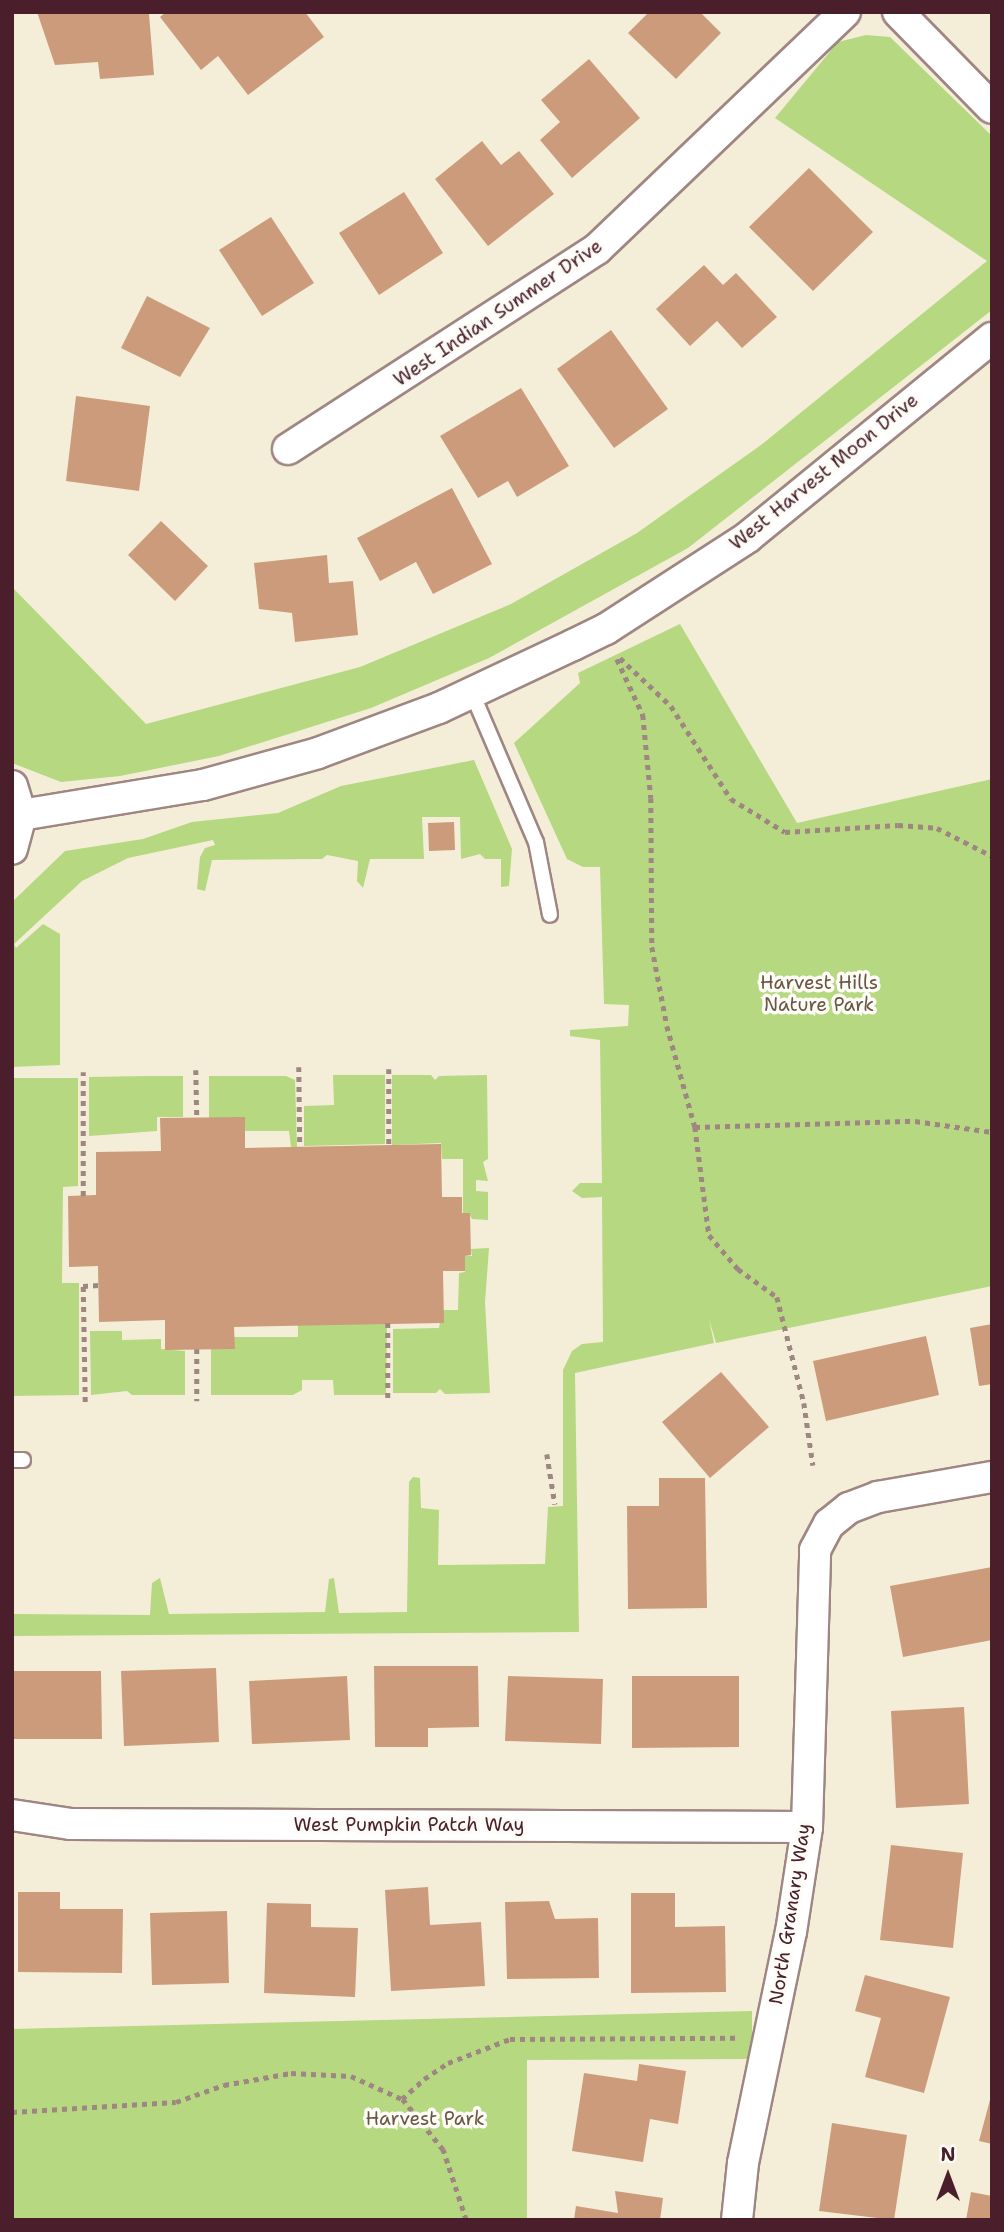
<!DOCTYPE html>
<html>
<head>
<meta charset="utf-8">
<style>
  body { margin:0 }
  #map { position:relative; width:1004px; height:2232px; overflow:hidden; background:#f4eed9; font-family:"Shantell Sans",sans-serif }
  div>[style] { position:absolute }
  .green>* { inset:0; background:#b5d880 }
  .building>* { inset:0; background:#cc9b7b }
  .path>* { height:4.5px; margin-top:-2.25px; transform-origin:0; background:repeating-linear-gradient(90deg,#9f8682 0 5px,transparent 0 10px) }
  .roads { filter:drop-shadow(2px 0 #9f8682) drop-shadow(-2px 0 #9f8682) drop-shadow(0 2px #9f8682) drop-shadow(0 -2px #9f8682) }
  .lane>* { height:14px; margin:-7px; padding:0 7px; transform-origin:7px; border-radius:7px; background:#fff }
  .street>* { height:30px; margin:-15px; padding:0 15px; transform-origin:15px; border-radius:15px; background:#fff }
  span { translate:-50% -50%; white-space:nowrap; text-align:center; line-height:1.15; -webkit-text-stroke:7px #fdfcf7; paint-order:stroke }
  .street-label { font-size:19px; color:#4a1f2b }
  .park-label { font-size:19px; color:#6a5644 }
  .frame { position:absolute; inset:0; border:14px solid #4a1f2b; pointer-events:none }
  .north { position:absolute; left:913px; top:2141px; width:70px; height:70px; -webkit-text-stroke:5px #fdfcf7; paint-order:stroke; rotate:0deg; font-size:19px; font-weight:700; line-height:28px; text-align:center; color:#4a1f2b }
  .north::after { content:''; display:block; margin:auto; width:24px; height:32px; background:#4a1f2b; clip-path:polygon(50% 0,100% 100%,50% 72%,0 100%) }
</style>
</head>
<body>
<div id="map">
  <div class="green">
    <i style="clip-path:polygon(866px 35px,890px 37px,992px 136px,992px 310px,688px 548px,489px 658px,371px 708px,219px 756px,120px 776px,61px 782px,12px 763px,12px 587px,146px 724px,360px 667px,511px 604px,637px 533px,761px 445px,987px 261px,775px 118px,838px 42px)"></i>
    <i style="clip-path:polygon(680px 624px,797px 823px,992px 779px,992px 1286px,716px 1343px,709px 1319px,714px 1343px,575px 1373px,579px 1632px,12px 1636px,12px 1614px,150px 1615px,152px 1583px,160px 1578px,169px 1614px,325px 1612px,329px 1579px,334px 1578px,339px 1613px,407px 1612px,409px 1482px,413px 1477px,420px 1478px,421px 1508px,439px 1510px,438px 1565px,545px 1564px,548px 1507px,563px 1506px,563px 1370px,572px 1351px,582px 1344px,603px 1342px,602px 1197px,582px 1198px,572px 1191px,580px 1183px,602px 1183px,600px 1040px,570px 1036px,570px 1030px,628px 1026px,629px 1005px,604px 1004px,600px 867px,583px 867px,567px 859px,514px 743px,580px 683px,638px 967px,578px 673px)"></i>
    <i style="clip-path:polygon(474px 760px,512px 849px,509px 886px,501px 887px,501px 859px,485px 859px,480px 854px,461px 859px,460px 817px,422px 817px,424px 859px,370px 859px,363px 888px,357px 881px,358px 861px,327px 855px,322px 859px,212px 860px,205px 891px,197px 889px,200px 857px,205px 848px,215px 845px,213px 840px,128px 858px,82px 881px,14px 944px,16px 948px,43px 924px,60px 934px,60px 1065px,12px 1067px,12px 902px,65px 851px,143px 839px,192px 822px,278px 813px,341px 786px)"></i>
    <i style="clip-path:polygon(333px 1075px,385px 1075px,385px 1144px,304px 1146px,304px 1106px,334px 1105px)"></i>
    <i style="clip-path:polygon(392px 1075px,431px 1075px,435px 1080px,439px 1076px,487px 1075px,488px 1159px,483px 1162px,488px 1181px,476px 1180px,476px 1191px,488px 1192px,488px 1220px,472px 1219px,469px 1213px,463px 1213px,463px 1159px,442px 1159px,441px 1143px,392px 1145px)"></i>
    <i style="clip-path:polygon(147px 1076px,183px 1076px,183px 1117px,157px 1117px,157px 1131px,89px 1136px,89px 1077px)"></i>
    <i style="clip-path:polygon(209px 1076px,286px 1076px,295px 1080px,297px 1147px,291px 1147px,289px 1131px,234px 1131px,209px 1121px)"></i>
    <i style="clip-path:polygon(12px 1078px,78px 1078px,78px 1186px,63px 1187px,62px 1283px,79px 1283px,79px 1395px,12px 1396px)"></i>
    <i style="clip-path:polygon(489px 1248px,485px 1302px,490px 1393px,445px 1394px,440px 1389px,436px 1393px,393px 1393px,393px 1329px,439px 1328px,442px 1310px,458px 1310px,459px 1273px,465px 1272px,465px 1256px,472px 1256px,471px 1249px)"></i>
    <i style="clip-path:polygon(298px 1320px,387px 1320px,386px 1395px,334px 1395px,333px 1380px,302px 1380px,302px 1390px,293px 1395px,211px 1395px,211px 1349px,233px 1337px,298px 1337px)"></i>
    <i style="clip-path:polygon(90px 1331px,122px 1331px,122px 1340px,161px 1339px,161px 1349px,185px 1351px,185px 1395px,132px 1395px,127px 1391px,91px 1395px)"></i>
    <i style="clip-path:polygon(752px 2011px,752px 2059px,527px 2060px,527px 2220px,12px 2220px,12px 2029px)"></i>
  </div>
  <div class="building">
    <i style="clip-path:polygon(37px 12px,149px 14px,154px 75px,100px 79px,98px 62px,55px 65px)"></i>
    <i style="clip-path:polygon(166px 12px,305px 12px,324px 37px,248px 95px,218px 56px,201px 70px,160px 17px)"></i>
    <i style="clip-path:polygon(649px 12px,700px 12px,721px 33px,676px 79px,628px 33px)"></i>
    <i style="clip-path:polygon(589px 59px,640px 118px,572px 178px,540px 140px,560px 122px,541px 100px)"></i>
    <i style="clip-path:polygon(482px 141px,501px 165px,519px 151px,554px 194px,488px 246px,435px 179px)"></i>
    <i style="clip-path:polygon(809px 168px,873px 232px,813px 291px,749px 227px)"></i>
    <i style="clip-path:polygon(404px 192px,443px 253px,379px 295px,339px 233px)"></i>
    <i style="clip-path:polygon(271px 217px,314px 283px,262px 316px,219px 250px)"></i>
    <i style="clip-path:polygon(704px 265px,723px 285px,736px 273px,777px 317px,742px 348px,717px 321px,690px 346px,656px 309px)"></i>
    <i style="clip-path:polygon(147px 296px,210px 328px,180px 377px,121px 348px)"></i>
    <i style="clip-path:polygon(611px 330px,668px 409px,614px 448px,557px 369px)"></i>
    <i style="clip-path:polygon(521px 388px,569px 466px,517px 497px,508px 481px,478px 498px,440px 436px)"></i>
    <i style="clip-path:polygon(76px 396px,150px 406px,139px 491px,66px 481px)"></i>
    <i style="clip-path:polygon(452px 488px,492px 564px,433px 594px,416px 562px,380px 581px,357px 538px)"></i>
    <i style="clip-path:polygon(161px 521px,208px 566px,175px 601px,128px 555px)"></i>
    <i style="clip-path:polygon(327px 555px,329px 583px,353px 581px,358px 635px,295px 642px,292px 613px,259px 609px,254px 563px)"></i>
    <i style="clip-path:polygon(454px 822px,455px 850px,429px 851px,428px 823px)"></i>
    <i style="clip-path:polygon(245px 1117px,245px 1148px,441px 1144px,442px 1197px,462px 1197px,462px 1213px,470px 1213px,471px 1255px,465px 1256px,465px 1271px,443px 1271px,444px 1323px,234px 1327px,235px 1349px,165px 1350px,165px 1320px,99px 1322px,98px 1266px,69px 1267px,68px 1196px,96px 1195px,96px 1152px,161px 1151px,160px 1118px)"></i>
    <i style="clip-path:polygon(992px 1324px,992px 1384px,979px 1386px,970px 1328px)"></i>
    <i style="clip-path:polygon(926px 1336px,939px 1395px,826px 1421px,813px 1361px)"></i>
    <i style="clip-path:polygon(721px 1372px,769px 1427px,710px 1478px,662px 1422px)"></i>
    <i style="clip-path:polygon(659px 1478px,705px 1478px,707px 1608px,628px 1609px,627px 1506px,659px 1506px)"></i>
    <i style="clip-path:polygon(992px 1567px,992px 1640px,903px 1657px,890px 1586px)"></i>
    <i style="clip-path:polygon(374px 1666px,478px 1666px,479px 1727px,428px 1728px,428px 1747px,375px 1747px)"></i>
    <i style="clip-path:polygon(216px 1668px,219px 1742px,124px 1746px,121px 1671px)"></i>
    <i style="clip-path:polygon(13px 1671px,101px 1671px,102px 1739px,13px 1739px)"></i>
    <i style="clip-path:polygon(347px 1676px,350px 1740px,252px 1744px,249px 1681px)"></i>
    <i style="clip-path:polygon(508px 1676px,603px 1679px,601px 1744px,505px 1741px)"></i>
    <i style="clip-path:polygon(632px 1676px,739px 1676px,739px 1747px,632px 1748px)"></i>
    <i style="clip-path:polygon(964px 1707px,969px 1804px,896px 1808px,891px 1711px)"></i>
    <i style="clip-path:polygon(891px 1845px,963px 1853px,953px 1948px,880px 1940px)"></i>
    <i style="clip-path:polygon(428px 1887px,430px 1925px,481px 1922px,485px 1986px,391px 1991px,385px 1890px)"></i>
    <i style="clip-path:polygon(18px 1892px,60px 1892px,60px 1909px,123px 1909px,122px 1973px,18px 1972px)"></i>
    <i style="clip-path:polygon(631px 1893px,675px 1893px,675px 1927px,725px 1926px,726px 1992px,631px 1993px)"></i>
    <i style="clip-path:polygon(549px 1901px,555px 1919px,598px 1918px,599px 1978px,507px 1979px,505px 1902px)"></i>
    <i style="clip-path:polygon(267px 1903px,311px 1904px,311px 1927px,358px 1928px,355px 1997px,264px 1993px)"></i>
    <i style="clip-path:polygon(227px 1911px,229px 1983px,152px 1985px,150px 1913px)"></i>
    <i style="clip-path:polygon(865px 1975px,950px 1997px,924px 2093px,865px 2077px,881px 2018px,855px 2011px)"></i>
    <i style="clip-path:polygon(639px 2064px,686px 2071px,678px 2124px,650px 2119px,643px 2162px,572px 2151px,584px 2073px,637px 2081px)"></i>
    <i style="clip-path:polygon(991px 2096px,992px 2097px,992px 2144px,979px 2141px)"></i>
    <i style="clip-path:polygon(832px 2123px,907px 2135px,894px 2220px,819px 2211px)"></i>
    <i style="clip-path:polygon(615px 2191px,663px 2198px,660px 2220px,574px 2220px,576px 2206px,618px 2213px)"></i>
    <i style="clip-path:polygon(971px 2192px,992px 2196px,992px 2220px,966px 2220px)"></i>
  </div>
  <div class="path">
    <i style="left:620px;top:658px;width:70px;rotate:43.3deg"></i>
    <i style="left:671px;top:706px;width:111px;rotate:57.2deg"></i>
    <i style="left:731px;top:799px;width:63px;rotate:31.4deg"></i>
    <i style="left:785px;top:832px;width:113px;rotate:-3.5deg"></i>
    <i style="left:898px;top:825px;width:39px;rotate:4deg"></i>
    <i style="left:937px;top:828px;width:62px;rotate:27deg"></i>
    <i style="left:617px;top:659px;width:62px;rotate:65.1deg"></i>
    <i style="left:643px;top:715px;width:83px;rotate:84.5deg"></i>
    <i style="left:651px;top:798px;width:149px;rotate:89.6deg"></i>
    <i style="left:652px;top:947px;width:80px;rotate:79.2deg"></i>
    <i style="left:667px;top:1026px;width:105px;rotate:74.5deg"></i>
    <i style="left:695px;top:1127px;width:109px;rotate:82.6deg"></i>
    <i style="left:709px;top:1235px;width:45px;rotate:49.5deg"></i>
    <i style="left:738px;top:1269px;width:48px;rotate:35.7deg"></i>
    <i style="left:777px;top:1297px;width:109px;rotate:75.7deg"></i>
    <i style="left:804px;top:1403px;width:63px;rotate:81.7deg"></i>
    <i style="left:299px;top:1067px;width:80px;rotate:89.3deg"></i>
    <i style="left:389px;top:1069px;width:76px;rotate:90deg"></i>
    <i style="left:196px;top:1070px;width:48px;rotate:88.8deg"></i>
    <i style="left:695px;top:1127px;width:220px;rotate:-1.6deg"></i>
    <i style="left:915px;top:1121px;width:78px;rotate:8.1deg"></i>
    <i style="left:83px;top:1196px;width:124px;rotate:-90deg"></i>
    <i style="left:388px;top:1323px;width:77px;rotate:90deg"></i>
    <i style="left:197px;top:1349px;width:52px;rotate:90deg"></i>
    <i style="left:85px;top:1402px;width:116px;rotate:-91deg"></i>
    <i style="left:83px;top:1286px;width:16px;rotate:-4deg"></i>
    <i style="left:547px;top:1454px;width:51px;rotate:80.9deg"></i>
    <i style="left:12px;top:2112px;width:164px;rotate:-3.5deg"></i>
    <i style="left:176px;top:2102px;width:51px;rotate:-19.5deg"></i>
    <i style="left:224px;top:2085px;width:68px;rotate:-10.2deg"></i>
    <i style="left:291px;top:2073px;width:60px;rotate:2.9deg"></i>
    <i style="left:351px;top:2076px;width:56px;rotate:24.3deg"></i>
    <i style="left:466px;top:2220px;width:74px;rotate:-108.2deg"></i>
    <i style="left:443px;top:2150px;width:65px;rotate:-128.8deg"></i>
    <i style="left:402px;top:2099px;width:30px;rotate:-42deg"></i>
    <i style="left:424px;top:2079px;width:29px;rotate:-34deg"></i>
    <i style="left:448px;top:2063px;width:66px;rotate:-21.2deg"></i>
    <i style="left:510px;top:2039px;width:228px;rotate:-0.3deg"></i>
  </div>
  <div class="roads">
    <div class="lane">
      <i style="left:472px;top:693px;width:162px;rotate:66.8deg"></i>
      <i style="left:536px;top:842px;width:74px;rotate:79.1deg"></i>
      <i style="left:12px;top:1460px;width:11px"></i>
    </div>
    <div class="street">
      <i style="left:898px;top:12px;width:134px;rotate:45.6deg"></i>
      <i style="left:288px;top:449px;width:368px;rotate:-32.9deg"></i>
      <i style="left:597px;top:249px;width:343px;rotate:-43.7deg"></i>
      <i style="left:12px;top:786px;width:30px;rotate:73deg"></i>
      <i style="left:21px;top:815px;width:35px;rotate:105deg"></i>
      <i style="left:21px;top:815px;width:184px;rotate:-9.4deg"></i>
      <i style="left:203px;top:785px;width:119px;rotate:-15.5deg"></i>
      <i style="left:318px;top:753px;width:129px;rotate:-20.4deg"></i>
      <i style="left:439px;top:708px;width:148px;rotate:-25.2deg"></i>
      <i style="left:573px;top:645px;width:37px;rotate:-26deg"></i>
      <i style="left:606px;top:629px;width:169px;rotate:-32.9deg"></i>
      <i style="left:748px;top:537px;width:315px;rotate:-39.2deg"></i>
      <i style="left:12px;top:1815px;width:60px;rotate:8.7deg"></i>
      <i style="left:71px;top:1824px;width:736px;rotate:0.23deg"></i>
      <i style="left:737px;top:2220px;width:57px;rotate:-84deg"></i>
      <i style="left:743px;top:2163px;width:236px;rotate:-78.3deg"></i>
      <i style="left:791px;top:1932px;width:106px;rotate:-81.3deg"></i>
      <i style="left:807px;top:1827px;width:277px;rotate:-88.3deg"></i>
      <i style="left:815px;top:1550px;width:30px;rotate:-62deg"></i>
      <i style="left:829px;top:1524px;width:26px;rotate:-39deg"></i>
      <i style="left:849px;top:1508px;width:31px;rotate:-21deg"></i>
      <i style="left:878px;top:1497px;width:116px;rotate:-10deg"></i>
    </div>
  </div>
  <div class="street-label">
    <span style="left:498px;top:313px;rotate:-34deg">West Indian Summer Drive</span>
    <span style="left:824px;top:472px;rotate:-39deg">West Harvest Moon Drive</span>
    <span style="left:409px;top:1825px">West Pumpkin Patch Way</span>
    <span style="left:790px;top:1914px;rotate:-81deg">North Granary Way</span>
  </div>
  <div class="park-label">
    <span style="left:819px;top:994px">Harvest Hills<br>Nature Park</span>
    <span style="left:425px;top:2119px">Harvest Park</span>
  </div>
  <div class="frame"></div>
  <div class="north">N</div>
</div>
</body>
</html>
